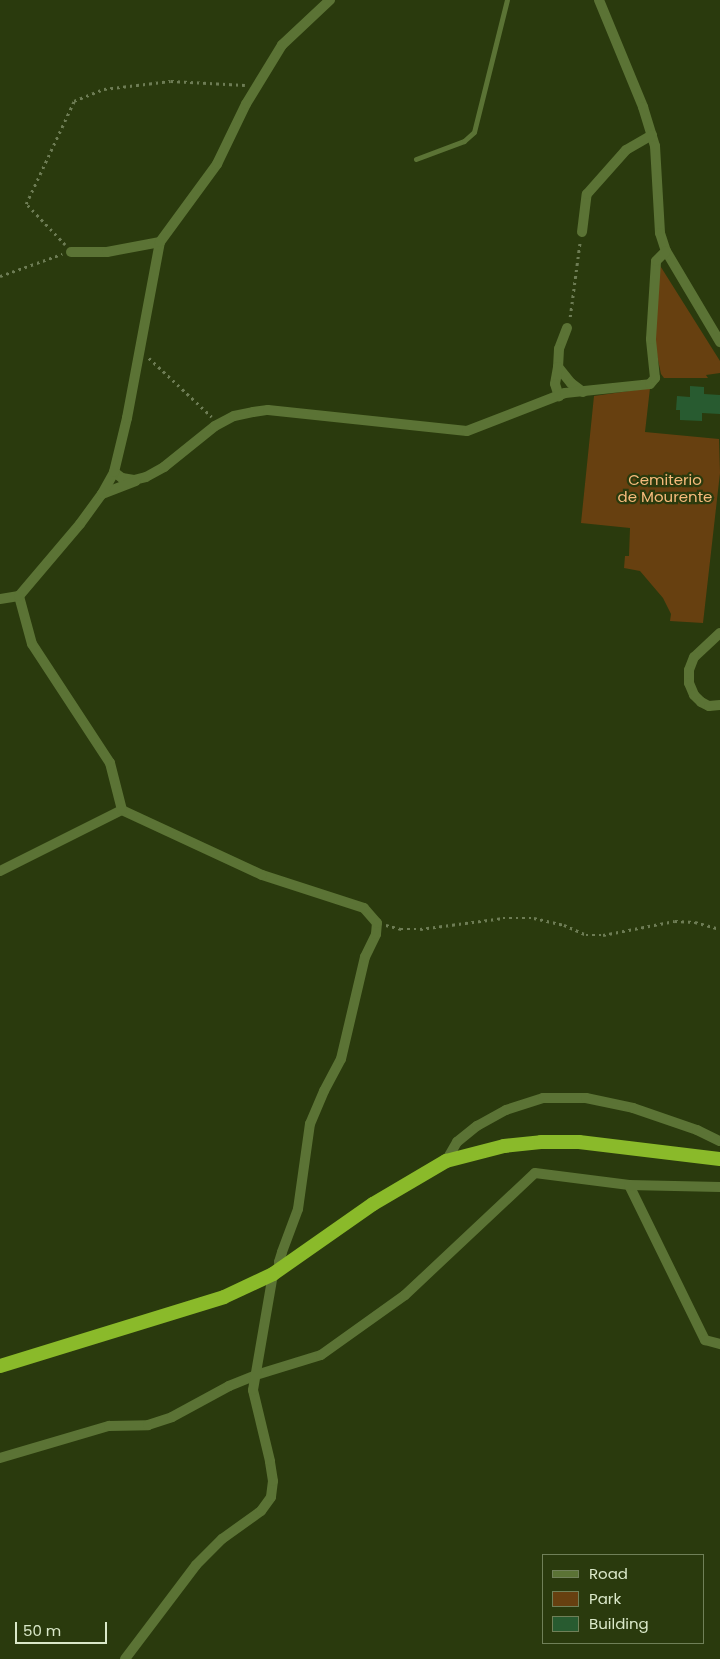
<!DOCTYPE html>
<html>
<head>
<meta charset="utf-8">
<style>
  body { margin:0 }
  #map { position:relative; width:720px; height:1659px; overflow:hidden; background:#2a3a0d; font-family:Poppins,sans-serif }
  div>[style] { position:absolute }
  .green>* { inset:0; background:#674010 }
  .building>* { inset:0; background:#285b30 }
  .path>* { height:2.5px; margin-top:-1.25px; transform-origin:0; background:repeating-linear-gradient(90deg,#6d7c54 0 2.5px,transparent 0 6.5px) }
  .service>* { height:5px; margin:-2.5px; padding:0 2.5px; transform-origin:2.5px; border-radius:2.5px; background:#5b7335 }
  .minor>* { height:10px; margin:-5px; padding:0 5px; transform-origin:5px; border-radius:5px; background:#5b7335 }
  .trunk>* { height:14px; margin:-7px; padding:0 7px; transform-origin:7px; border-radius:7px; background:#8aba2a }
  span { translate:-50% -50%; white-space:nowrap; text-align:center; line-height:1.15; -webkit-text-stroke:4.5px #2a3a0d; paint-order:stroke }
  .park-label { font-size:15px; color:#f7bb7c }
  .legend { position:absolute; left:542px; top:1554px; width:162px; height:90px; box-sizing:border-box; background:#2a3a0d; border:1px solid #708058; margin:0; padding:6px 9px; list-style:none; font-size:15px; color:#dae8c9 }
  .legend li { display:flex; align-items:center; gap:10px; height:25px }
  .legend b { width:25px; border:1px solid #708058 }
  .scale { position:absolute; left:15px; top:1622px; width:92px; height:22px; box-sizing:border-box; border:2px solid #dae8c9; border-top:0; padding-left:6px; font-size:15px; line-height:18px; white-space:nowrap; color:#dae8c9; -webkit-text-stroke:4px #2a3a0d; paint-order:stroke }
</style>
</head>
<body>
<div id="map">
  <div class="green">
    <i style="clip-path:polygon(659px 264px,720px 361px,720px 373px,706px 375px,708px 378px,664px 378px,661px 374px,653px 336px)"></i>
    <i style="clip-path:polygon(650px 388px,645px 432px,719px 439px,720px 473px,703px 623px,670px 621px,671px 614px,663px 598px,640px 571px,624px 568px,625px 556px,629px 556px,630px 528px,581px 523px,594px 396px)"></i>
  </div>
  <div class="building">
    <i style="clip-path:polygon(690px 386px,704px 387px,704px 394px,720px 395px,720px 414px,702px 413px,702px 421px,680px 420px,680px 410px,676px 410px,677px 396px,690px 397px)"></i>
  </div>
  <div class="path">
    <i style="left:65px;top:245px;width:57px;rotate:-133.6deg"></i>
    <i style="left:26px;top:204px;width:114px;rotate:-65deg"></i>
    <i style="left:74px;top:101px;width:32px;rotate:-22deg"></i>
    <i style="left:104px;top:89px;width:67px;rotate:-6.8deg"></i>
    <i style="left:171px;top:81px;width:74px;rotate:3.1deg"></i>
    <i style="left:0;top:276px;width:66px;rotate:-19.5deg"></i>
    <i style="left:570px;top:317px;width:77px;rotate:-82.5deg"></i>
    <i style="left:149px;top:358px;width:86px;rotate:43.1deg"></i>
    <i style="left:386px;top:925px;width:16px;rotate:15deg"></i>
    <i style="left:401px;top:929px;width:19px"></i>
    <i style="left:420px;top:929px;width:84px;rotate:-7.5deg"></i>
    <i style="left:503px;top:918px;width:31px"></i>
    <i style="left:534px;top:918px;width:31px;rotate:13deg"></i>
    <i style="left:564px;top:925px;width:24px;rotate:24deg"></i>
    <i style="left:586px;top:935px;width:17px"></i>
    <i style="left:603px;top:935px;width:73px;rotate:-11deg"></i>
    <i style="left:675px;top:921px;width:20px;rotate:3deg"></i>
    <i style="left:695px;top:922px;width:26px;rotate:16deg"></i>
  </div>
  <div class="service">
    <i style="left:416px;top:159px;width:51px;rotate:-20.6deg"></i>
    <i style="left:464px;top:141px;width:13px;rotate:-42deg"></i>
    <i style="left:474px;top:132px;width:136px;rotate:-76deg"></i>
  </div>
  <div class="minor">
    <i style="left:599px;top:0;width:116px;rotate:67.6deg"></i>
    <i style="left:643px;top:107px;width:41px;rotate:72.9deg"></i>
    <i style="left:655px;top:146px;width:87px;rotate:86.7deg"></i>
    <i style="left:660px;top:233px;width:19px;rotate:72deg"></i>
    <i style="left:666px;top:251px;width:106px;rotate:59.3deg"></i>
    <i style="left:582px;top:232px;width:38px;rotate:-83deg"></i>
    <i style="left:587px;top:194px;width:59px;rotate:-48.4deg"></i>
    <i style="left:626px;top:150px;width:30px;rotate:-30deg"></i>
    <i style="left:71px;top:252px;width:36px"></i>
    <i style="left:107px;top:252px;width:54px;rotate:-10.7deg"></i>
    <i style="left:567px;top:328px;width:22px;rotate:111deg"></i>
    <i style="left:559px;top:349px;width:18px;rotate:93deg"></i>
    <i style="left:558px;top:367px;width:21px;rotate:51deg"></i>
    <i style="left:571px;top:383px;width:15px;rotate:37deg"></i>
    <i style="left:558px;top:367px;width:17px;rotate:100deg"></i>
    <i style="left:555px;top:384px;width:13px;rotate:72deg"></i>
    <i style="left:114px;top:472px;width:10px;rotate:37deg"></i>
    <i style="left:122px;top:478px;width:12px;rotate:9deg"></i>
    <i style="left:134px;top:480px;width:12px;rotate:-14deg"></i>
    <i style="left:146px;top:477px;width:21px;rotate:-29deg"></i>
    <i style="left:164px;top:467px;width:65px;rotate:-38.8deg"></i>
    <i style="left:215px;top:426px;width:21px;rotate:-28deg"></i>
    <i style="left:234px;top:416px;width:19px;rotate:-12deg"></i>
    <i style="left:253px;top:412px;width:15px;rotate:-8deg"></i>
    <i style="left:268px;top:410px;width:200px;rotate:6deg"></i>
    <i style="left:467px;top:431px;width:105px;rotate:-21.2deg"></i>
    <i style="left:565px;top:393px;width:85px;rotate:-6deg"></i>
    <i style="left:650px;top:384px;width:8px;rotate:-50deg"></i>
    <i style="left:655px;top:378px;width:39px;rotate:-96deg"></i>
    <i style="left:651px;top:339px;width:78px;rotate:-86.3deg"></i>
    <i style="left:656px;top:261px;width:14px;rotate:-45deg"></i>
    <i style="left:102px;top:494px;width:36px;rotate:-21deg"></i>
    <i style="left:0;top:599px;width:19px;rotate:-9deg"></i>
    <i style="left:720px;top:633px;width:35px;rotate:137deg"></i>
    <i style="left:694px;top:657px;width:14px;rotate:111deg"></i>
    <i style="left:689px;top:670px;width:13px;rotate:90deg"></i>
    <i style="left:689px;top:683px;width:13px;rotate:67deg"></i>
    <i style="left:694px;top:695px;width:10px;rotate:45deg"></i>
    <i style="left:701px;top:702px;width:9px;rotate:27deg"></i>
    <i style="left:709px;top:706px;width:11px;rotate:-5deg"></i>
    <i style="left:0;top:871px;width:136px;rotate:-26.6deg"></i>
    <i style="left:446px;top:1161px;width:22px;rotate:-60deg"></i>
    <i style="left:457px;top:1142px;width:26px;rotate:-39deg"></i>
    <i style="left:477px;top:1126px;width:33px;rotate:-29deg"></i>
    <i style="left:506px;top:1110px;width:39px;rotate:-18deg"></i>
    <i style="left:543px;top:1098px;width:43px"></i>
    <i style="left:586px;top:1098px;width:48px;rotate:12deg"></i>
    <i style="left:633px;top:1108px;width:68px;rotate:19deg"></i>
    <i style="left:697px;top:1130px;width:25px;rotate:26deg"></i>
    <i style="left:629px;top:1185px;width:173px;rotate:63.9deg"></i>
    <i style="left:705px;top:1340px;width:16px;rotate:15deg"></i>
    <i style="left:280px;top:1269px;width:7px;rotate:-98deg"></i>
    <i style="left:279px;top:1262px;width:10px;rotate:-73deg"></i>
    <i style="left:282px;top:1252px;width:46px;rotate:-69.6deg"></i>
    <i style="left:298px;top:1209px;width:86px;rotate:-82deg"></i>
    <i style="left:310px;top:1124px;width:36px;rotate:-67deg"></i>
    <i style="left:324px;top:1091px;width:36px;rotate:-62deg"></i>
    <i style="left:341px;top:1059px;width:105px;rotate:-76.8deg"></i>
    <i style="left:365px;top:957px;width:25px;rotate:-64deg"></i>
    <i style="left:376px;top:934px;width:11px;rotate:-85deg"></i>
    <i style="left:377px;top:923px;width:20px;rotate:-131deg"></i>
    <i style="left:364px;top:908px;width:107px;rotate:-162.1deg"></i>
    <i style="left:262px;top:875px;width:154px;rotate:-155.1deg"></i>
    <i style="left:122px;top:810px;width:49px;rotate:-104.3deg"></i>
    <i style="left:110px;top:763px;width:142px;rotate:-123.2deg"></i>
    <i style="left:32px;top:644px;width:50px;rotate:-105.2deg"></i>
    <i style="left:19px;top:596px;width:94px;rotate:-49.7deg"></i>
    <i style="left:80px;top:524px;width:37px;rotate:-54deg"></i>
    <i style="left:102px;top:494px;width:25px;rotate:-61deg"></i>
    <i style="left:114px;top:472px;width:56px;rotate:-76.5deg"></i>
    <i style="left:127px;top:418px;width:179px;rotate:-79.4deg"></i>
    <i style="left:160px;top:242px;width:97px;rotate:-53.8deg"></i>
    <i style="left:217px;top:164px;width:67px;rotate:-64.2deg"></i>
    <i style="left:246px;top:104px;width:69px;rotate:-58.6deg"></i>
    <i style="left:282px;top:45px;width:66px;rotate:-43.2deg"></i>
    <i style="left:0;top:1458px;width:114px;rotate:-16.4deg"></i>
    <i style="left:109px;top:1426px;width:39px;rotate:-1deg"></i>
    <i style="left:148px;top:1425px;width:25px;rotate:-18deg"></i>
    <i style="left:172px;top:1417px;width:65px;rotate:-28.5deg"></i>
    <i style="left:229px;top:1386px;width:29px;rotate:-22deg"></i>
    <i style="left:256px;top:1375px;width:68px;rotate:-17.1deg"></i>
    <i style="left:321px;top:1355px;width:103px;rotate:-35.5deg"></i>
    <i style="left:405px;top:1295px;width:178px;rotate:-43.2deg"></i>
    <i style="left:535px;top:1173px;width:95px;rotate:7.3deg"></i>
    <i style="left:629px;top:1185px;width:91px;rotate:1.3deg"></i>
    <i style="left:125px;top:1659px;width:118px;rotate:-52.9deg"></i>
    <i style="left:196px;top:1565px;width:37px;rotate:-45deg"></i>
    <i style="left:222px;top:1539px;width:48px;rotate:-35.7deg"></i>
    <i style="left:261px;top:1511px;width:17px;rotate:-54deg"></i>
    <i style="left:271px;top:1497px;width:16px;rotate:-83deg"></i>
    <i style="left:273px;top:1481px;width:20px;rotate:-99deg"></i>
    <i style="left:270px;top:1461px;width:73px;rotate:-103.5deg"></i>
    <i style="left:253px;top:1390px;width:118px;rotate:-80.2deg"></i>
  </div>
  <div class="trunk">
    <i style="left:0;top:1366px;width:234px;rotate:-17.1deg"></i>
    <i style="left:224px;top:1297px;width:54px;rotate:-25.1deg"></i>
    <i style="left:273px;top:1274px;width:122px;rotate:-35deg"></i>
    <i style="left:373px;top:1204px;width:85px;rotate:-30.5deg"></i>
    <i style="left:446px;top:1161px;width:60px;rotate:-14.5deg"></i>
    <i style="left:504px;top:1146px;width:37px;rotate:-6deg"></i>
    <i style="left:541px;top:1142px;width:38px"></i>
    <i style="left:579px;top:1142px;width:142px;rotate:6.9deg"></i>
  </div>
  <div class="park-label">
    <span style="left:665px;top:488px">Cemiterio<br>de Mourente</span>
  </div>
  <ul class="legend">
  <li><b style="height:6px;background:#5b7335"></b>Road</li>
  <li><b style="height:14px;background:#674010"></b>Park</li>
  <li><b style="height:14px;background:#285b30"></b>Building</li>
  </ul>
  <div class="scale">50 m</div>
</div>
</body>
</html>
